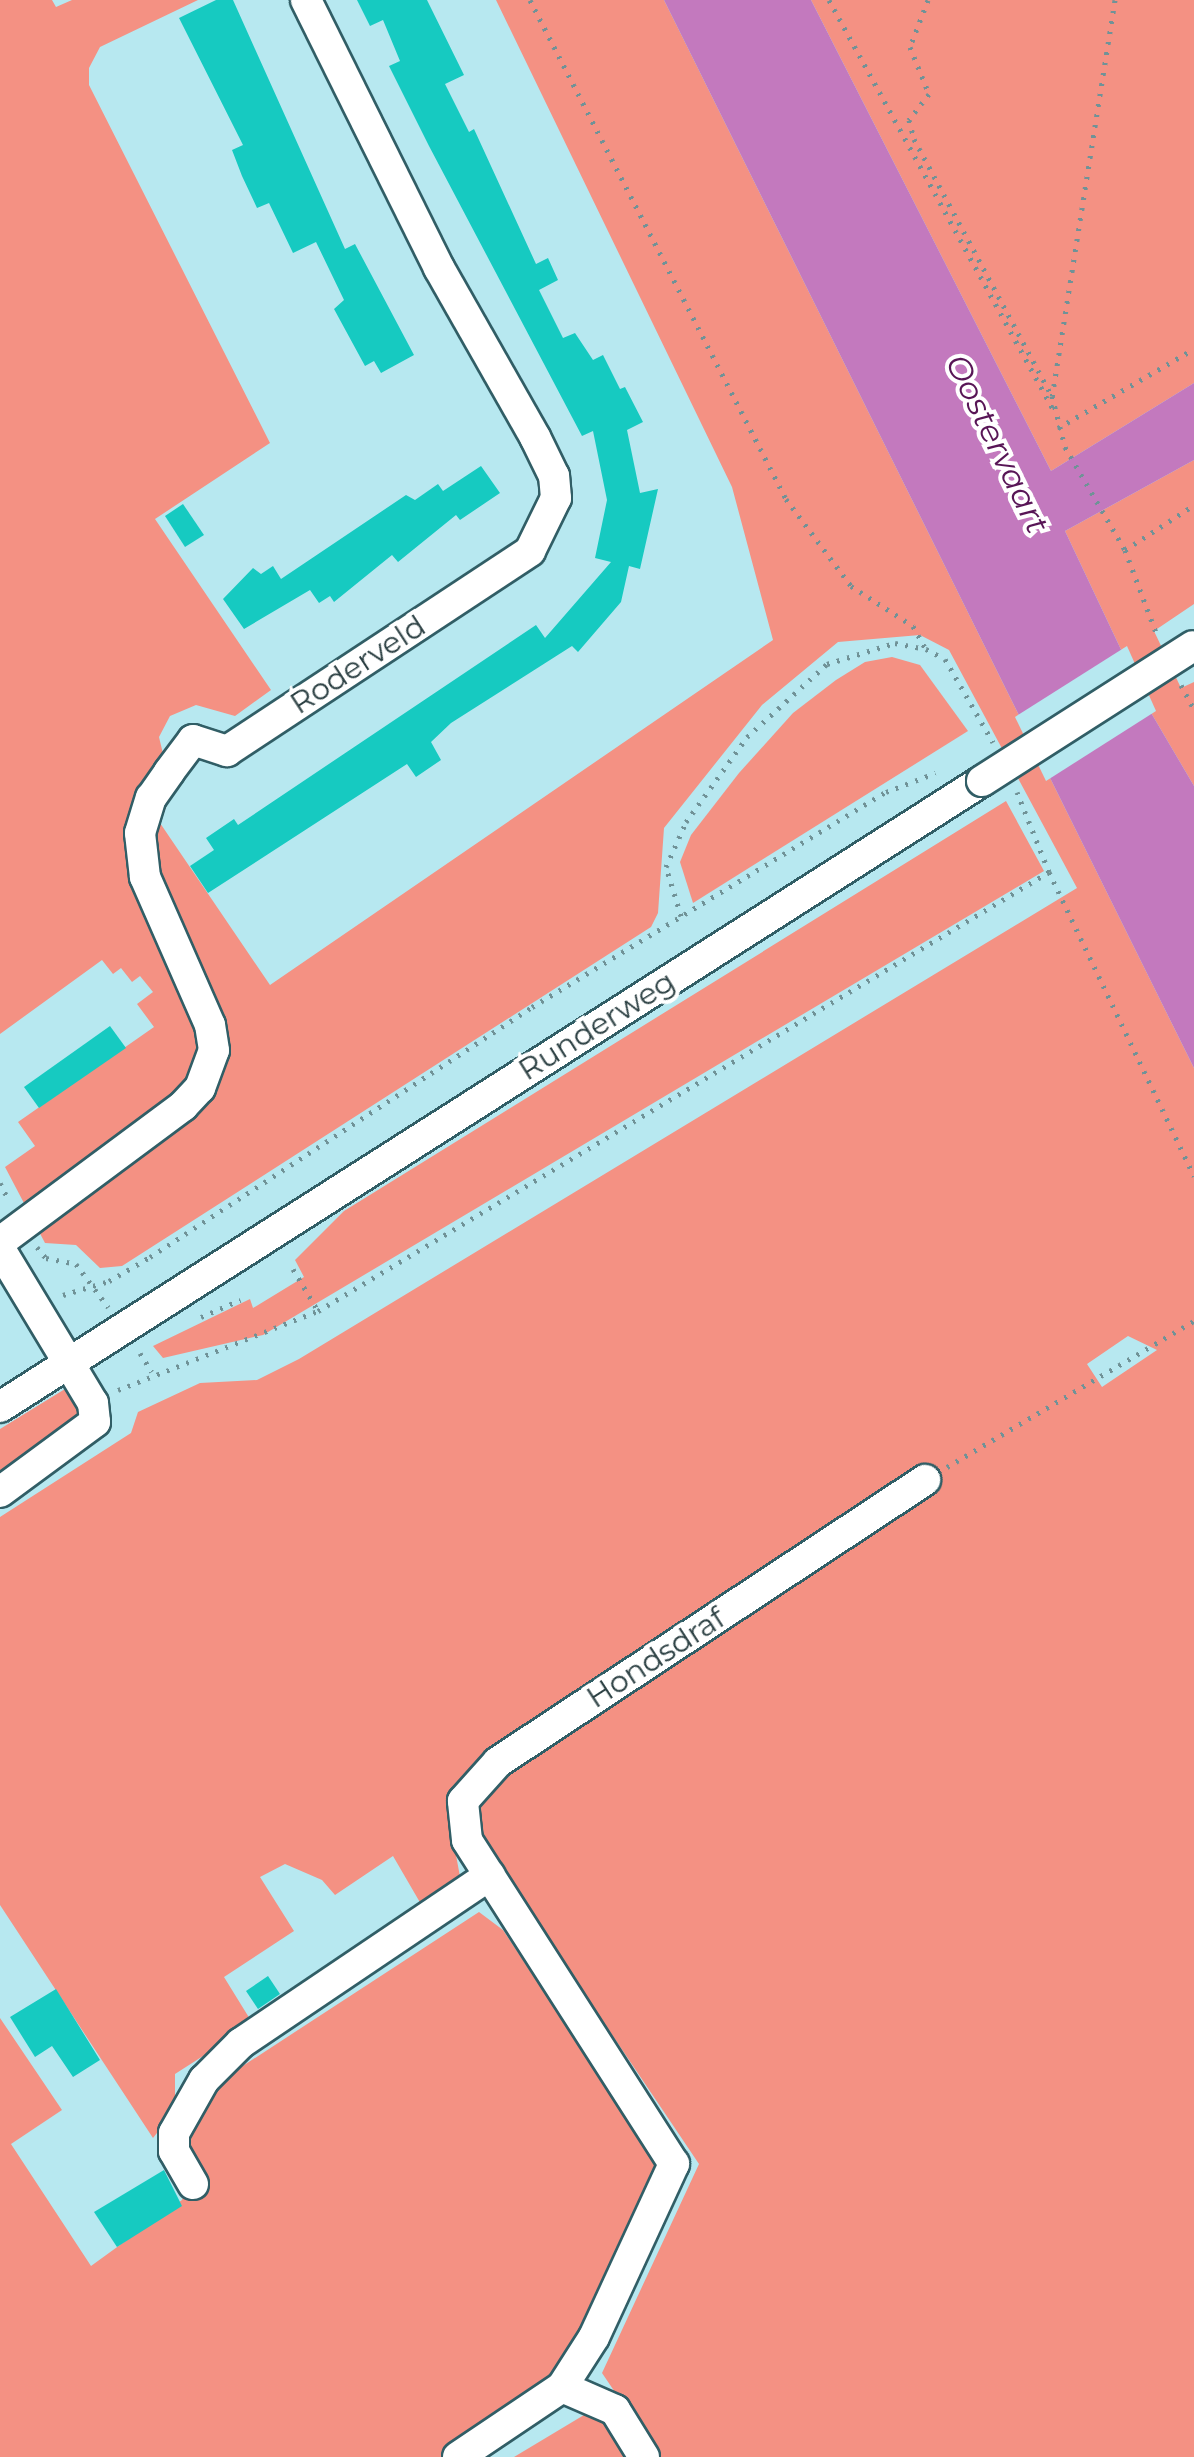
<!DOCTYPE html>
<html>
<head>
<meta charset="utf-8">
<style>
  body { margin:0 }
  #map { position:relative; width:1194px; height:2457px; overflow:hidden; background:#b7e8f0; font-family:Montserrat,sans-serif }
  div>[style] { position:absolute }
  .green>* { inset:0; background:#f49183 }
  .water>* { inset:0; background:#c379be }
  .pier>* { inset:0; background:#b7e8f0 }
  .building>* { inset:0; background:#16cac1 }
  .path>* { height:5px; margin-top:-2.5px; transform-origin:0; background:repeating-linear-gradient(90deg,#709297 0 2.5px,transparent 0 10.5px) }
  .roads { filter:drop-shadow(2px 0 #315e66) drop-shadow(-2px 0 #315e66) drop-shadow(0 2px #315e66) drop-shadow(0 -2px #315e66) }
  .minor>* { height:30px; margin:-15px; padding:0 15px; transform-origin:15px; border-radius:15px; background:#fff }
  .bridges { filter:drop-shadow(2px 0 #315e66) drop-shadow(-2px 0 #315e66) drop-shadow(0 2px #315e66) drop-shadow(0 -2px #315e66) }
  .minor-bridge>* { height:30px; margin:-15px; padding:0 15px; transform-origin:15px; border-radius:15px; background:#fff }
  span { translate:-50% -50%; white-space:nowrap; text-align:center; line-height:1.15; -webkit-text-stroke:8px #fff; paint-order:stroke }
  .street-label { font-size:30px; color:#2c4043 }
  .water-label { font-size:32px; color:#581556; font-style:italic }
</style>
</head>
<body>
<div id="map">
  <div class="green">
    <i style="clip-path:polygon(evenodd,0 0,52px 0,56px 7px,72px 0,198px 0,100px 47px,89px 68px,89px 85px,270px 443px,155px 519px,271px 690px,235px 716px,196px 705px,170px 716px,159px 737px,165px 762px,136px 807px,154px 876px,148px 834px,179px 774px,160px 823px,270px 985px,773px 640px,732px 487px,496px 0,664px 0,1194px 1068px,1194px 2457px,659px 2457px,602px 2373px,699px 2164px,481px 1840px,453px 1839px,461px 1882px,425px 1911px,393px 1856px,335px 1895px,322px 1880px,285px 1864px,260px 1877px,294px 1931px,224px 1977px,253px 2024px,175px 2074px,175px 2110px,153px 2138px,0 1905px,0 1517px,131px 1433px,138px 1412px,200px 1383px,257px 1380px,299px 1359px,1077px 888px,949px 650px,920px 635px,838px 642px,762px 705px,664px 828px,658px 913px,651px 927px,122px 1266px,100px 1268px,76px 1245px,45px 1243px,5px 1167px,35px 1146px,18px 1122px,154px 1027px,137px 1004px,153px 992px,140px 976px,132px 982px,121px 968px,113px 974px,102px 960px,0 1034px,0 0,1128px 1336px,1157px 1350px,1102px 1387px,1087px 1364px,1128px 1336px)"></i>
    <i style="clip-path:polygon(811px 0,1194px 0,1194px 383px,1051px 471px)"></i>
    <i style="clip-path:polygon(1194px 460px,1194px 604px,1154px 631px,1181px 688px,1194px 682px,1194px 786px,1150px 711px,1065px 531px)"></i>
    <i style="clip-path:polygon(892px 657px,920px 665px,968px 731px,693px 903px,680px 862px,691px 835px,739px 773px,793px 713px,836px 680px,865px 662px)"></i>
    <i style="clip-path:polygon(1006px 801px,1044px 871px,263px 1335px,163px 1358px,153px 1346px,250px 1299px,253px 1308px,304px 1277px,295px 1260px,344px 1211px)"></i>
    <i style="clip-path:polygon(78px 1381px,80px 1426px,0 1481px,0 1429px)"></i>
    <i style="clip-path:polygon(479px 1912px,503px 1930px,654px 2159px,656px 2178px,566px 2367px,453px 2457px,0 2457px,0 2018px,62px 2110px,11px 2144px,91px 2266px,182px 2200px,186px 2189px,164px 2155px,209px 2088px)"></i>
    <i style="clip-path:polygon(584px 2415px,598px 2416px,628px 2457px,514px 2457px)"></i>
  </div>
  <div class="water">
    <i style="clip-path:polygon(664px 0,811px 0,1051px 471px,1194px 383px,1194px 460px,1065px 531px,1150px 711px,1194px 786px,1194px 1068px)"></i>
  </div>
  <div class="pier">
    <i style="clip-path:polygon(1127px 646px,1156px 711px,1046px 781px,1015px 717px)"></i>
  </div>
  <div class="building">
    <i style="clip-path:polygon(216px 0,233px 0,345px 249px,355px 244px,414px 355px,381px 373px,374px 361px,365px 366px,334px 309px,344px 300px,316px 242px,293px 253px,269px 203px,257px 208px,242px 176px,232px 150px,243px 145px,179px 18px)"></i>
    <i style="clip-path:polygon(357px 0,427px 0,464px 75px,445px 84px,469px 132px,474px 129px,536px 264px,548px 258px,558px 280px,539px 290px,563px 338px,575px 333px,593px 360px,603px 355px,620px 389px,625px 387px,643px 422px,627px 430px,640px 493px,658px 489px,640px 569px,629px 566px,621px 602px,578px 652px,572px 646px,451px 723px,431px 742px,441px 760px,416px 777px,407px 764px,208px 893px,190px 866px,214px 850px,206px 838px,234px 819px,238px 825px,536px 625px,545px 638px,611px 562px,595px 558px,607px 500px,593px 431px,582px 436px,429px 146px,389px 66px,400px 61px,383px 20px,370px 26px)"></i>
    <i style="clip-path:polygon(481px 466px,500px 493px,460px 520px,456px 515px,398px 562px,392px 555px,334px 602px,330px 596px,319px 603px,310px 590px,244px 629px,223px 599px,253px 568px,261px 574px,273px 566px,281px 579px,406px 495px,415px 500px,438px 484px,443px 491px)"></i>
    <i style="clip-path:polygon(183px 504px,204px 535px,185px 547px,165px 516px)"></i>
    <i style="clip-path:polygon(110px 1026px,126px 1048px,39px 1108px,24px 1087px)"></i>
    <i style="clip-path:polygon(268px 1976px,280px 1994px,258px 2009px,246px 1991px)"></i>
    <i style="clip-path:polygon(56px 1989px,100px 2060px,73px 2077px,52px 2046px,35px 2057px,10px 2017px)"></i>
    <i style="clip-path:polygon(164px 2170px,182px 2206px,117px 2247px,94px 2212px)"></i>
  </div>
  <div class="path">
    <i style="left:530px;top:0;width:561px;rotate:62.84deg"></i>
    <i style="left:786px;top:499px;width:109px;rotate:53.2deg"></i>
    <i style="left:851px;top:586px;width:74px;rotate:32.8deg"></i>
    <i style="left:913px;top:626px;width:26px;rotate:61deg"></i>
    <i style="left:829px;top:0;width:465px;rotate:61.3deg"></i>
    <i style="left:928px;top:0;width:50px;rotate:111deg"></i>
    <i style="left:910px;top:47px;width:51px;rotate:68deg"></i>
    <i style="left:929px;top:94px;width:33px;rotate:128deg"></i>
    <i style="left:909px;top:120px;width:20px;rotate:75deg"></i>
    <i style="left:914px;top:139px;width:292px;rotate:61.8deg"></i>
    <i style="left:1115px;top:0;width:401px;rotate:99deg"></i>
    <i style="left:1052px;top:396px;width:53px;rotate:75.7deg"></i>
    <i style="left:1065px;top:447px;width:119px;rotate:59.8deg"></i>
    <i style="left:1125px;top:550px;width:91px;rotate:69.4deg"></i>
    <i style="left:1058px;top:428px;width:157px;rotate:-30.2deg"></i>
    <i style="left:1125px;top:550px;width:82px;rotate:-33.1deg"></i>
    <i style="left:1181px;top:685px;width:27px;rotate:62deg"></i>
    <i style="left:1049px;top:872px;width:337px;rotate:64.5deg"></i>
    <i style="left:681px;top:916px;width:51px;rotate:-107deg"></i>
    <i style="left:666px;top:867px;width:49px;rotate:-66deg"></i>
    <i style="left:686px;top:822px;width:105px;rotate:-54.3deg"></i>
    <i style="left:747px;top:737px;width:108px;rotate:-42.4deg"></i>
    <i style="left:827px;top:664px;width:71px;rotate:-17.2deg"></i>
    <i style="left:895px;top:643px;width:32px;rotate:11deg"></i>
    <i style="left:926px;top:649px;width:21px;rotate:28deg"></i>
    <i style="left:945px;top:659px;width:96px;rotate:60deg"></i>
    <i style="left:0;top:1183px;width:18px;rotate:63deg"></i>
    <i style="left:37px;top:1247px;width:14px;rotate:51deg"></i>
    <i style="left:46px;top:1258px;width:31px;rotate:11deg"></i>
    <i style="left:76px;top:1264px;width:54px;rotate:53.3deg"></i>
    <i style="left:293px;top:1269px;width:49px;rotate:59.2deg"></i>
    <i style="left:63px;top:1295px;width:48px;rotate:-16.9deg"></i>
    <i style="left:109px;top:1281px;width:48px;rotate:-30.3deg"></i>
    <i style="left:150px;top:1257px;width:457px;rotate:-33.2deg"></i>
    <i style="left:532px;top:1007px;width:414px;rotate:-31.3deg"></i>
    <i style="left:886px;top:792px;width:53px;rotate:-21.2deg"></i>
    <i style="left:201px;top:1317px;width:43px;rotate:-23.6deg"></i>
    <i style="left:140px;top:1353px;width:22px;rotate:58deg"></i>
    <i style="left:118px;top:1390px;width:215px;rotate:-21.6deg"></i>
    <i style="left:318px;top:1311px;width:853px;rotate:-30.99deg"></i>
    <i style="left:1049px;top:872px;width:86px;rotate:-111.8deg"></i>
    <i style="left:947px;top:1467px;width:287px;rotate:-30.6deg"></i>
  </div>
  <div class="roads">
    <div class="minor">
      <i style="left:0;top:1242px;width:228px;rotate:-36.6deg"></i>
      <i style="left:183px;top:1106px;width:25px;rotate:-47deg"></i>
      <i style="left:200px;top:1088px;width:40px;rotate:-69.8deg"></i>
      <i style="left:214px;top:1050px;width:25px;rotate:-99deg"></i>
      <i style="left:210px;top:1025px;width:162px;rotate:-113.7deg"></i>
      <i style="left:145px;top:877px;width:44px;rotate:-96.5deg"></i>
      <i style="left:140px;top:833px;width:37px;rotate:-73deg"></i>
      <i style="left:151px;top:798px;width:32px;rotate:-55deg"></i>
      <i style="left:169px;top:772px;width:40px;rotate:-53deg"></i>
      <i style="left:193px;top:740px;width:36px;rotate:18deg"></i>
      <i style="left:227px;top:751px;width:363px;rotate:-33.4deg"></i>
      <i style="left:530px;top:551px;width:59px;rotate:-63.9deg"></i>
      <i style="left:556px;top:498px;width:22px;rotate:-95deg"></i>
      <i style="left:554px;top:476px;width:43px;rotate:-116deg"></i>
      <i style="left:535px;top:437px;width:194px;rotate:-119.6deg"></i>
      <i style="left:439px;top:268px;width:299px;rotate:-116.4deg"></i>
      <i style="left:0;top:1249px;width:180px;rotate:58.9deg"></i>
      <i style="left:93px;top:1403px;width:19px;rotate:84deg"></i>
      <i style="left:95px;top:1422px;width:118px;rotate:143.6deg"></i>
      <i style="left:0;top:1407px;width:1165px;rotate:-32.52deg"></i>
      <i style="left:193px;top:2184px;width:38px;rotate:-120deg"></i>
      <i style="left:174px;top:2151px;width:18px;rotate:-90deg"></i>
      <i style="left:174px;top:2133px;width:61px;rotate:-60.5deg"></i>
      <i style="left:204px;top:2080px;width:52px;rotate:-45deg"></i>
      <i style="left:241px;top:2043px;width:300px;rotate:-34deg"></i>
      <i style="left:458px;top:2457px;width:125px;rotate:-33.9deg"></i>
      <i style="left:644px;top:2457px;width:55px;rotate:-121.7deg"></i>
      <i style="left:615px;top:2410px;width:58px;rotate:-156.5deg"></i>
      <i style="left:562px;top:2387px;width:59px;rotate:-57.4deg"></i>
      <i style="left:594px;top:2337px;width:191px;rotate:-65.2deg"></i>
      <i style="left:674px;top:2164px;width:384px;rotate:-122.6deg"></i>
      <i style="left:467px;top:1840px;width:39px;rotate:-96deg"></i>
      <i style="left:463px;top:1801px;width:52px;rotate:-48.1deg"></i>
      <i style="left:498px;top:1762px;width:512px;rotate:-33.44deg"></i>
    </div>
  </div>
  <div class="bridges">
    <div class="minor-bridge">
      <i style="left:982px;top:781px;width:250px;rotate:-32.6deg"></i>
    </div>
  </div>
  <div class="street-label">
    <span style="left:358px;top:665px;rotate:-33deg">Roderveld</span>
    <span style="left:597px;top:1026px;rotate:-32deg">Runderweg</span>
    <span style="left:656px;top:1658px;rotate:-33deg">Hondsdraf</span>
  </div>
  <div class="water-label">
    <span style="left:997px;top:444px;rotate:64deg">Oostervaart</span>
  </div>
</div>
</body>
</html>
